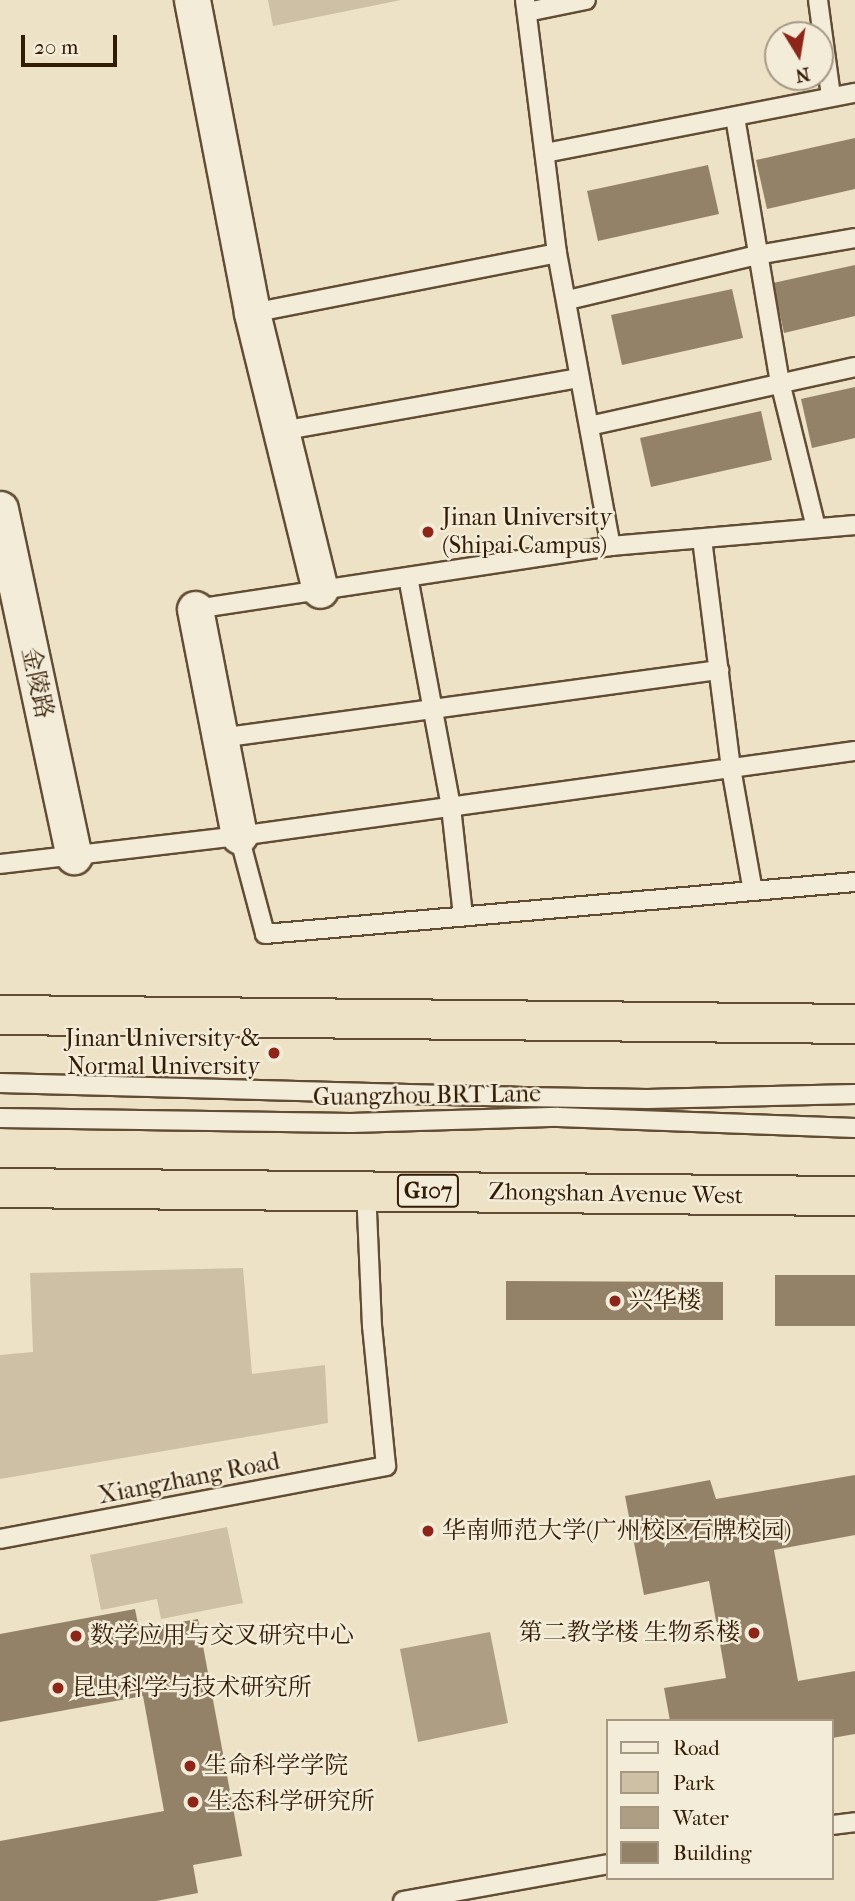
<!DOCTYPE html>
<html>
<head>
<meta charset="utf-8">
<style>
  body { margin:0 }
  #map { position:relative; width:855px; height:1901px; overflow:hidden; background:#ede2c5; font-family:"IM FELL French Canon","Noto Serif SC",serif }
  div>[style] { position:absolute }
  .green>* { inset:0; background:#cec0a4 }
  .water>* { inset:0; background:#ae9e83 }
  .building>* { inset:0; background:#948268 }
  .roads { filter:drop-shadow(2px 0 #624d34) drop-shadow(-2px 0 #624d34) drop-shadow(0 2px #624d34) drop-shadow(0 -2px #624d34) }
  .service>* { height:18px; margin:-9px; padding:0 9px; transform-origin:9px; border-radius:9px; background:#f3ecd9 }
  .minor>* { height:35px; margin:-17.5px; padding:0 17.5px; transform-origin:17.5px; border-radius:17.5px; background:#f3ecd9 }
  .trunk>* { height:38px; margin:-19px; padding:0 19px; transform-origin:19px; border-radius:19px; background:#ede2c5 }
  .dots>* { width:19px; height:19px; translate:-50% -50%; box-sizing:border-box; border:4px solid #f3ecd9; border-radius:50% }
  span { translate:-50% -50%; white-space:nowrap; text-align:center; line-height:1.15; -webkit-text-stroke:5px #f3ecd9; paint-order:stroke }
  .shield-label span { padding:2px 5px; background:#f3ecd9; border:2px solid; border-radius:5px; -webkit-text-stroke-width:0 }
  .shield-label { font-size:23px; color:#341b03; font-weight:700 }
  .poi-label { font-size:24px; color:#341b03 }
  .left { translate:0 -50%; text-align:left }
  .right { translate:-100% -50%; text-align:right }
  .street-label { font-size:24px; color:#341b03 }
  .legend { position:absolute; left:606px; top:1719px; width:228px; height:161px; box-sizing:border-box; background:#f3ecd9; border:2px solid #a79883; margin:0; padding:9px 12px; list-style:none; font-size:21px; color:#341b03 }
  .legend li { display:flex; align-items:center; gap:14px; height:35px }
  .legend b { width:35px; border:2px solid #a79883 }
  .north { position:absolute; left:764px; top:21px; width:70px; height:70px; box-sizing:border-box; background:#f3ecd9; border:2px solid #a79883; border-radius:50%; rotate:169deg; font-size:19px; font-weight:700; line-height:28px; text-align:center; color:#341b03 }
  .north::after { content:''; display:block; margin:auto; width:24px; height:32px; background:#8f2418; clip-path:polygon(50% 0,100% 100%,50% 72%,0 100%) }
  .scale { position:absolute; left:21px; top:35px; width:96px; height:32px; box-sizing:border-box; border:4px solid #341b03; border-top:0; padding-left:9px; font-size:21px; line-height:24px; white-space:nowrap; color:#341b03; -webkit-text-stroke:5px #f3ecd9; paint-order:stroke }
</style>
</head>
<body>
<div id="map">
  <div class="green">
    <i style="clip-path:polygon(268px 0,401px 0,273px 26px)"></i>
    <i style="clip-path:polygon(243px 1268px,252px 1374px,325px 1365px,328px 1423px,0 1479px,0 1355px,33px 1352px,30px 1273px)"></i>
    <i style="clip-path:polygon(227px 1527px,243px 1603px,161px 1619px,157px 1599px,101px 1610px,90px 1555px)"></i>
  </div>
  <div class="water">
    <i style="clip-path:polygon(490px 1632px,508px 1723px,418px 1742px,400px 1649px)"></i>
  </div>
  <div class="building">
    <i style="clip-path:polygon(855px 138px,855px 189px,767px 209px,756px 160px)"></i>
    <i style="clip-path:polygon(708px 165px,719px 214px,598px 241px,587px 191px)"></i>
    <i style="clip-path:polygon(855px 265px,855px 316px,784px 333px,773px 283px)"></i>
    <i style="clip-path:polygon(732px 289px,743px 338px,622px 365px,611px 315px)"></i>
    <i style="clip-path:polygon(855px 387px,855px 438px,812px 448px,801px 399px)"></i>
    <i style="clip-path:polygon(761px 411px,772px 460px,651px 487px,640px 438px)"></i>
    <i style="clip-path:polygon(775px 1275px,855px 1275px,855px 1326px,775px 1326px)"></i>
    <i style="clip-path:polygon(506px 1281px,723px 1282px,723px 1320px,506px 1320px)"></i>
    <i style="clip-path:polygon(855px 1475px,855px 1535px,774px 1550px,798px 1681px,855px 1671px,855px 1734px,832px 1738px,832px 1721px,670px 1721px,664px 1688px,726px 1678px,709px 1581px,644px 1595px,625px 1496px,710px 1480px,716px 1499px)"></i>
    <i style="clip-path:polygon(135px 1609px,139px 1629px,198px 1619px,242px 1856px,193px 1865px,198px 1893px,156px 1901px,0 1901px,0 1841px,164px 1811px,143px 1696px,0 1722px,0 1634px)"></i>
  </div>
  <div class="roads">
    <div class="service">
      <i style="left:525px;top:0;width:255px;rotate:82.8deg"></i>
      <i style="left:557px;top:253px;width:298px;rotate:79.6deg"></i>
      <i style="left:818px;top:0;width:97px;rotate:82.3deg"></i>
      <i style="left:527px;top:12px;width:60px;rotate:-11.5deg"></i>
      <i style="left:735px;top:117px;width:269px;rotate:80.4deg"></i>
      <i style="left:780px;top:382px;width:150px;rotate:76.1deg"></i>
      <i style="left:545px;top:153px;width:316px;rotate:-11deg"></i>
      <i style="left:568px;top:300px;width:194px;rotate:-13.4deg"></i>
      <i style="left:757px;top:255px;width:99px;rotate:-9.8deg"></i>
      <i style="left:252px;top:313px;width:311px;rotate:-11.1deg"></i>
      <i style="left:589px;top:426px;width:272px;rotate:-12.5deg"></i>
      <i style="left:281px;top:431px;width:303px;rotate:-10.1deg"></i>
      <i style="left:702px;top:539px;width:231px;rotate:82.8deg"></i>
      <i style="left:731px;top:768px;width:125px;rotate:79.9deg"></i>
      <i style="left:408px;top:577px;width:234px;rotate:79.4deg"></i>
      <i style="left:451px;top:807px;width:110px;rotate:83.7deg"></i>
      <i style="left:195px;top:609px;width:421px;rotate:-8.6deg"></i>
      <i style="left:611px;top:546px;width:245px;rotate:-4.9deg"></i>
      <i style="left:220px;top:738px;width:504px;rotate:-7.76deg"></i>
      <i style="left:239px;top:836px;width:622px;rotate:-7.86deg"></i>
      <i style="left:0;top:864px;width:241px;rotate:-6.7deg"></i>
      <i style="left:239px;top:836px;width:101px;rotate:75.1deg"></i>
      <i style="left:265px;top:934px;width:592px;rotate:-5.04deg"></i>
      <i style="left:0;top:1083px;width:524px;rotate:1.53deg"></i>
      <i style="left:524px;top:1097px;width:123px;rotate:0.9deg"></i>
      <i style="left:647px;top:1099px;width:208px;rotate:-1.4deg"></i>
      <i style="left:0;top:1118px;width:351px;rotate:0.8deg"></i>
      <i style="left:351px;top:1123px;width:207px;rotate:-1.7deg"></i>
      <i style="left:558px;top:1117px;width:297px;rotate:2.1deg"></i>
      <i style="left:0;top:1539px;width:393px;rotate:-10.7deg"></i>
      <i style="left:386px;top:1466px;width:141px;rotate:-95.7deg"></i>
      <i style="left:372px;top:1326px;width:136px;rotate:-92.5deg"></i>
      <i style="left:832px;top:1825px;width:23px;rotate:-7deg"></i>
      <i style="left:403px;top:1901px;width:208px;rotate:-10.2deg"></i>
    </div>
    <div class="minor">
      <i style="left:192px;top:0;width:319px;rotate:79.1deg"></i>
      <i style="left:252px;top:313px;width:285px;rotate:76.2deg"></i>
      <i style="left:0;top:509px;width:355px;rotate:78deg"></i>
      <i style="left:195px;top:609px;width:231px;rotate:79deg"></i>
    </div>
    <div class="trunk">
      <i style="left:0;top:1015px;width:855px;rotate:0.6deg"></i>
      <i style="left:0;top:1188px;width:855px;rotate:0.54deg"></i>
    </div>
  </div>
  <div class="dots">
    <i style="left:428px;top:532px;background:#8f2418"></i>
    <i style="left:274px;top:1053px;background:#8f2418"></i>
    <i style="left:615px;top:1301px;background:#8f2418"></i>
    <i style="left:428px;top:1531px;background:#8f2418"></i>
    <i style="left:754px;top:1633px;background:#8f2418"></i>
    <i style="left:76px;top:1636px;background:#8f2418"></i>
    <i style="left:58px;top:1688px;background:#8f2418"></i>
    <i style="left:190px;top:1766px;background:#8f2418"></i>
    <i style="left:193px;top:1802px;background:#8f2418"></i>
  </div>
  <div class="shield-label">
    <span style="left:428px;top:1191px">G107</span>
  </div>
  <div class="poi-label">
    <span class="left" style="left:442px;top:532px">Jinan University<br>(Shipai Campus)</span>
    <span class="right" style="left:260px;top:1053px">Jinan University &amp;<br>Normal University</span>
    <span class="left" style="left:629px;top:1301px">兴华楼</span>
    <span class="left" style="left:442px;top:1531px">华南师范大学(广州校区石牌校园)</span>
    <span class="right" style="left:740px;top:1633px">第二教学楼 生物系楼</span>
    <span class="left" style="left:90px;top:1636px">数学应用与交叉研究中心</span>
    <span class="left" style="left:72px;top:1688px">昆虫科学与技术研究所</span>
    <span class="left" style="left:204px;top:1766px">生命科学学院</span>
    <span class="left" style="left:207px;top:1802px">生态科学研究所</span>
  </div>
  <div class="street-label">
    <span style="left:37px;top:683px;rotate:78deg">金陵路</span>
    <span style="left:427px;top:1096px;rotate:-1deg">Guangzhou BRT Lane</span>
    <span style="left:616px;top:1194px;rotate:1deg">Zhongshan Avenue West</span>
    <span style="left:189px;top:1479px;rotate:-11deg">Xiangzhang Road</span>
  </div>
  <ul class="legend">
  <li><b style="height:9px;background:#f3ecd9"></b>Road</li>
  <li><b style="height:19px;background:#cec0a4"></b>Park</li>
  <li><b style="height:19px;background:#ae9e83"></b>Water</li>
  <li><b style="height:19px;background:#948268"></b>Building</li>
  </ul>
  <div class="north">N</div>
  <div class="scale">20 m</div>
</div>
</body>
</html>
